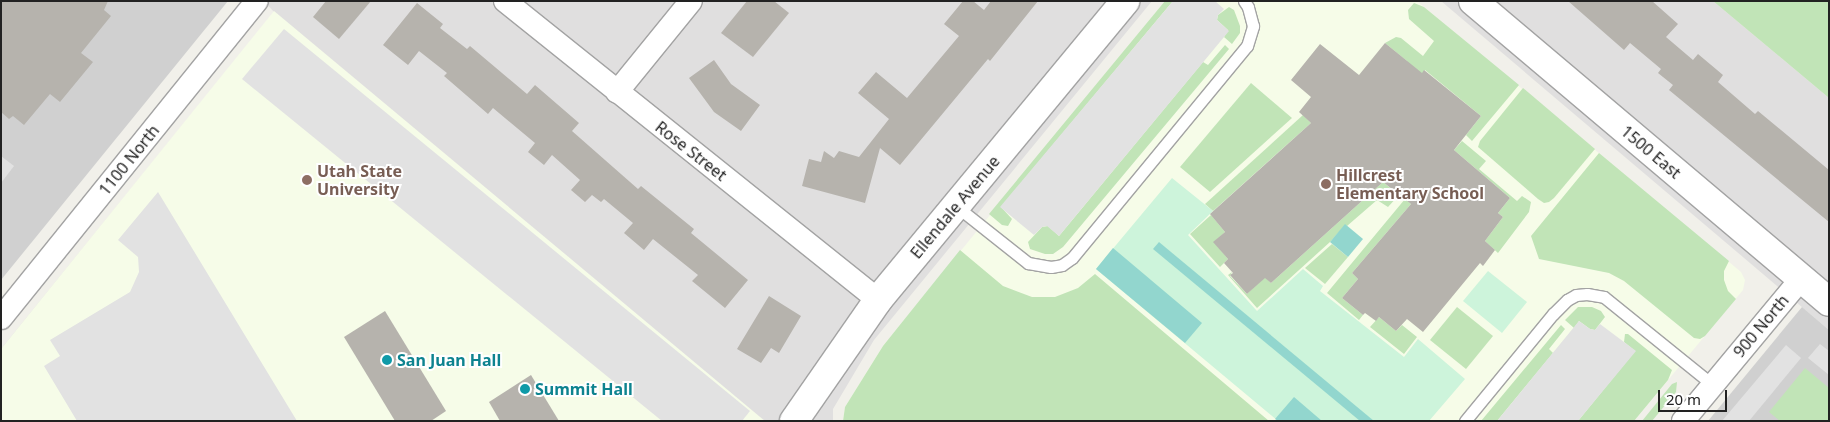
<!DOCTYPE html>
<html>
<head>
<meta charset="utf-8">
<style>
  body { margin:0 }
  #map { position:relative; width:1830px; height:422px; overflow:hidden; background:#f1f0ea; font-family:"Noto Sans",sans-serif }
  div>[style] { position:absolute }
  .residential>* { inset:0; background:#e0dfdf }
  .education>* { inset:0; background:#f6fce8 }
  .religious>* { inset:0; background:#d0d0d0 }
  .grass>* { inset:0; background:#c1e4b7 }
  .park>* { inset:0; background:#cdf4db }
  .pitch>* { inset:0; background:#92d6ce }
  .parking>* { inset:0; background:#e2e2e2 }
  .building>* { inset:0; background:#b6b3ad }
  .roads { filter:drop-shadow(1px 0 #a3a3a3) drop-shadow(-1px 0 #a3a3a3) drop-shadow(0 1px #a3a3a3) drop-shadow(0 -1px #a3a3a3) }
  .service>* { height:11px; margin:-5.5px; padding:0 5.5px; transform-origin:5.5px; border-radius:5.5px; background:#fff }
  .minor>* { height:22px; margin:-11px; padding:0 11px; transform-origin:11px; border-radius:11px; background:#fff }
  .tertiary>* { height:28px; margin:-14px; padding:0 14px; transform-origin:14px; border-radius:14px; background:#fff }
  .dots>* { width:14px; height:14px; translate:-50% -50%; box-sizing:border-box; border:2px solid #fff; border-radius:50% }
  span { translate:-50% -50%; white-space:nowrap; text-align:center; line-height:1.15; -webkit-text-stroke:4px #fff; paint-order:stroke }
  .street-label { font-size:16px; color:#222 }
  .education-label { font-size:16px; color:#785e54; font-weight:700 }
  .left { translate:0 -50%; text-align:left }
  .culture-label { font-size:16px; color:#0d838f; font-weight:700 }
  .frame { position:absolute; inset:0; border:2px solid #222; pointer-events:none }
  .scale { position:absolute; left:1658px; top:390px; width:69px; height:22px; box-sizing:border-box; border:2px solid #222; border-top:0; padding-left:6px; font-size:15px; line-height:18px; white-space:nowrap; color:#222; -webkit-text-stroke:4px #fff; paint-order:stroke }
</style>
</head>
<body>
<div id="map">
  <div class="residential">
    <i style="clip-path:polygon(264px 1px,1152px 1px,874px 340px,833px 409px,833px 421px,1px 421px,1px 349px,274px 12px)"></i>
    <i style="clip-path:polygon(1441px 1px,1713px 1px,1829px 98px,1829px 330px)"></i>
  </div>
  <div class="education">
    <i style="clip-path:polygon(1165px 1px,1417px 1px,1741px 272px,1745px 280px,1743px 290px,1634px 421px,843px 421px,845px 407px,883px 346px)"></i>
    <i style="clip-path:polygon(274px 11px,765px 421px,1px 421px,1px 349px)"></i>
  </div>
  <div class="religious">
    <i style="clip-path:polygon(1px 1px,228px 1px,1px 280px)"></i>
    <i style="clip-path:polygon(1802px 307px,1829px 330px,1829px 421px,1708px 421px)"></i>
  </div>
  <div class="grass">
    <i style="clip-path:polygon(1165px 1px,1173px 1px,1001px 207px,1012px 219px,1008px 226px,1002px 225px,989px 214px)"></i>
    <i style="clip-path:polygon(1713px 1px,1829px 1px,1829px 98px)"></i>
    <i style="clip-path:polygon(1414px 3px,1424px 7px,1519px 85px,1472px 141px,1466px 135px,1481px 116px,1425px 70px,1415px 82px,1407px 61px,1385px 43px,1396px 37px,1401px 38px,1423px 56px,1434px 41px,1409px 19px,1408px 10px)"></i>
    <i style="clip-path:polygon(1229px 7px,1234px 10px,1240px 26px,1240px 33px,1232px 44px,1224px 37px,1228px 30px,1217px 20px,1218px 15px)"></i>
    <i style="clip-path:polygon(1225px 45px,1229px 49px,1063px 247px,1053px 254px,1045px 254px,1030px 249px,1028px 242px,1042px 227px,1048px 226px,1059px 236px,1203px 62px,1208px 65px)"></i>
    <i style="clip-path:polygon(1251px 83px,1292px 118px,1210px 192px,1180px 167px)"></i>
    <i style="clip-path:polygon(1523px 88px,1595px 149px,1554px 198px,1549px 202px,1544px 203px,1538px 199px,1478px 147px,1480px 141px)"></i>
    <i style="clip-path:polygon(1303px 115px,1311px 123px,1213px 211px,1205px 204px)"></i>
    <i style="clip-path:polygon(1462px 141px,1486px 161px,1479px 169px,1517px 201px,1522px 196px,1531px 202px,1529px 212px,1498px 253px,1485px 241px,1503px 217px,1498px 213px,1510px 198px,1454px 150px)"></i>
    <i style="clip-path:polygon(1599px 153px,1729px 261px,1724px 271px,1724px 280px,1728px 291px,1736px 299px,1705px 336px,1700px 339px,1694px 338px,1624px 281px,1609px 273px,1539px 259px,1531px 236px)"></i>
    <i style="clip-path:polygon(1383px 182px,1399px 195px,1388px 207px,1377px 200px,1347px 226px,1345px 225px,1330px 242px,1257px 308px,1228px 275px,1232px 272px,1230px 276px,1247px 294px,1265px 277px,1271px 283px)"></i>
    <i style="clip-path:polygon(1405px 199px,1411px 204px,1352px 273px,1358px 279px,1342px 298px,1363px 315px,1359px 320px,1327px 293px)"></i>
    <i style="clip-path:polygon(1211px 215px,1225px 232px,1214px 242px,1228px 259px,1220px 267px,1190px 234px)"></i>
    <i style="clip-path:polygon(1332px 244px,1348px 257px,1325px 284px,1305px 268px)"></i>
    <i style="clip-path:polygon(960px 250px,1003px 286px,1032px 297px,1055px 297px,1078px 288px,1095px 274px,1269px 421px,843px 421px,845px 407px,883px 346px)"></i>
    <i style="clip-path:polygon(1457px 307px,1493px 336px,1466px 369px,1430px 340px)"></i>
    <i style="clip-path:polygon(1578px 307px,1592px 307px,1601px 311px,1605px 317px,1595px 330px,1590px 329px,1579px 321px,1574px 328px,1565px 320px)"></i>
    <i style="clip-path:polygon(1379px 317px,1396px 331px,1402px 325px,1417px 337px,1404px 354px,1370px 327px)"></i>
    <i style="clip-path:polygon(1561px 325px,1565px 329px,1549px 349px,1553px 353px,1497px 421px,1481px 421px)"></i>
    <i style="clip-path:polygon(1625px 334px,1628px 334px,1672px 370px,1668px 380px,1634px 421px,1578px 421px,1635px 351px,1624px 342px)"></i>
    <i style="clip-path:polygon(1805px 368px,1829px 388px,1829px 421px,1780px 421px,1769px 412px)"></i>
    <i style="clip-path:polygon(1677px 382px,1676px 392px,1652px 421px,1642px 421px,1672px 384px)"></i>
  </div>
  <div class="park">
    <i style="clip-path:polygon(1172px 178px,1213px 211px,1188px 235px,1257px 311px,1303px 269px,1323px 286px,1320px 291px,1404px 357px,1418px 339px,1465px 379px,1429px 421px,1278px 421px,1096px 269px)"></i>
    <i style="clip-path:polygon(1488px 271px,1527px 302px,1502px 333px,1463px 301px)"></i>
  </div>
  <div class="pitch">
    <i style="clip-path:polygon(1345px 224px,1363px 239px,1348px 257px,1330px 242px)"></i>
    <i style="clip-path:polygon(1159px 242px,1374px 421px,1360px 421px,1153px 249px)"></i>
    <i style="clip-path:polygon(1113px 248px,1202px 323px,1185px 343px,1096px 269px)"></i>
    <i style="clip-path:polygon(1294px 397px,1322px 421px,1278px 421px,1275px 419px)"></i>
  </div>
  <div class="parking">
    <i style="clip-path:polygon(1173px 1px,1215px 1px,1224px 9px,1218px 15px,1217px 20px,1229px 31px,1059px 236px,1047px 226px,1042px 227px,1034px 235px,1000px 207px)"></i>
    <i style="clip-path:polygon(284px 29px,750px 411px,742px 421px,662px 421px,242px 79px)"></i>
    <i style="clip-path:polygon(1px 156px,14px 166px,1px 183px)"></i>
    <i style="clip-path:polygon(158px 192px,297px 421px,77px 421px,44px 366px,60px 356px,50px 340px,130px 292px,139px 272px,138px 257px,118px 240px)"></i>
    <i style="clip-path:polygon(1579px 321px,1590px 329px,1595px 330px,1600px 324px,1636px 351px,1578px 421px,1497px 421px)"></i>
    <i style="clip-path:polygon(1820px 344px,1829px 351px,1829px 375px,1808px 358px)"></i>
    <i style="clip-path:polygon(1786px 345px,1801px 358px,1749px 421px,1722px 421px)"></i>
  </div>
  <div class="building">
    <i style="clip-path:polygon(1px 1px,108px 1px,104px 10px,111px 16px,81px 53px,93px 62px,60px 102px,50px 94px,24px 125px,13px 116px,9px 119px,1px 112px)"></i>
    <i style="clip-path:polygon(326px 1px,371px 1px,339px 39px,313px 17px)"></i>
    <i style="clip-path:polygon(747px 1px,774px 1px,789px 13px,753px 57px,721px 33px)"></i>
    <i style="clip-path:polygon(963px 1px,973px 1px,984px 10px,991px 1px,1038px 1px,990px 61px,988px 59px,900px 165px,880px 148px,865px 203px,802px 186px,809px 159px,821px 162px,824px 151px,834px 158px,839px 151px,859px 157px,889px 119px,858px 93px,876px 72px,907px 98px,959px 36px,944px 24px)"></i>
    <i style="clip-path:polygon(1568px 1px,1652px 1px,1678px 24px,1666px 37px,1693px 60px,1698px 54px,1723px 75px,1718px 82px,1755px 114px,1758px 111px,1829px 170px,1829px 222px,1669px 90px,1673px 85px,1658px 73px,1661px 69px,1630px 43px,1624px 50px)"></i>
    <i style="clip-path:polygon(417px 3px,443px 24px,440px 28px,467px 49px,470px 46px,527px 94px,535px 85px,579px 123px,572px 131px,638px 189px,641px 186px,694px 229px,691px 233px,748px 280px,725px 308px,692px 281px,698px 275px,653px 239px,644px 250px,624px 233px,633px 223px,604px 199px,601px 202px,592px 195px,585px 202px,571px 190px,580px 180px,552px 155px,544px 165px,528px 152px,535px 143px,493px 108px,488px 114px,444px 76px,447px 73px,419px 51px,408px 65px,383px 45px)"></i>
    <i style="clip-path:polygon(1385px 43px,1422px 73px,1424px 70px,1481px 116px,1454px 150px,1510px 198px,1498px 213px,1503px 217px,1485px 241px,1495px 250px,1483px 266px,1480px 263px,1423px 332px,1407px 319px,1396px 331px,1379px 317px,1376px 321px,1365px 313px,1363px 315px,1342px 298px,1358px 279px,1352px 273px,1411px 204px,1383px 182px,1271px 283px,1265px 278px,1247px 294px,1230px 275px,1233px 273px,1224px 263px,1228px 259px,1213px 242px,1225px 232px,1210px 214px,1311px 123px,1299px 112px,1311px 97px,1291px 80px,1320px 44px,1359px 75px)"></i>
    <i style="clip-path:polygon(714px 60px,731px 84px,760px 105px,741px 131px,714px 112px,689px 78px)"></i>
    <i style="clip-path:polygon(769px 296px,801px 316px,779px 353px,771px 348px,761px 363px,737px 349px)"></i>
    <i style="clip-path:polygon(385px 311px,446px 411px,431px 421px,395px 421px,344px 337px)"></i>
    <i style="clip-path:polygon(531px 375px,559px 421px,500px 421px,489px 402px)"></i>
  </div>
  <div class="roads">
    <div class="service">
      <i style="left:956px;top:206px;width:92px;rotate:38.4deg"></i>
      <i style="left:1028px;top:263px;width:23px;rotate:10deg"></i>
      <i style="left:1051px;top:267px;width:11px;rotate:-10deg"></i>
      <i style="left:1062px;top:265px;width:12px;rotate:-35deg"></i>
      <i style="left:1072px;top:258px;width:275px;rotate:-50.5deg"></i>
      <i style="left:1247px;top:46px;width:21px;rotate:-73deg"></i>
      <i style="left:1253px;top:26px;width:20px;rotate:-105deg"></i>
      <i style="left:1248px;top:7px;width:7px;rotate:-124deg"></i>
      <i style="left:1465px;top:421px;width:139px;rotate:-50.6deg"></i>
      <i style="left:1553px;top:314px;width:20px;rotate:-45deg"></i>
      <i style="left:1567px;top:300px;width:10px;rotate:-29deg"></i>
      <i style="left:1576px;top:295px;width:11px;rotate:-5deg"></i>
      <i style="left:1587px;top:294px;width:17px;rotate:10deg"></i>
      <i style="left:1604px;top:297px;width:140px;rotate:38.9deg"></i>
    </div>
    <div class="minor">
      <i style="left:505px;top:1px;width:478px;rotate:38.7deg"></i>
      <i style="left:617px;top:92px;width:117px;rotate:-50.9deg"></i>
      <i style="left:1px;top:318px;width:407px;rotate:-51.1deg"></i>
      <i style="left:1683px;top:421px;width:185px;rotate:-50.3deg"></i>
    </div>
    <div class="tertiary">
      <i style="left:1473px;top:1px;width:466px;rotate:40.2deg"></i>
      <i style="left:794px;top:421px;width:147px;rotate:-55.2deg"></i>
      <i style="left:878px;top:300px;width:388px;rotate:-50.4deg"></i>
    </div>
  </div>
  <div class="dots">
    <i style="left:307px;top:180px;background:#8d6e63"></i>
    <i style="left:1326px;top:184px;background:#8d6e63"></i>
    <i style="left:387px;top:360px;background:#0f9aa8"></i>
    <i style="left:525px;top:389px;background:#0f9aa8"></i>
  </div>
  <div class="street-label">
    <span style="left:691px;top:151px;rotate:38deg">Rose Street</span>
    <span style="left:1651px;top:152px;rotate:40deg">1500 East</span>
    <span style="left:129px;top:160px;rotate:-51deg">1100 North</span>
    <span style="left:955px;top:207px;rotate:-50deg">Ellendale Avenue</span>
    <span style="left:1761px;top:326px;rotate:-50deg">900 North</span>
  </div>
  <div class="education-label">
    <span class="left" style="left:317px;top:180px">Utah State<br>University</span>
    <span class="left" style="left:1336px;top:184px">Hillcrest<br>Elementary School</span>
  </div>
  <div class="culture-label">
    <span class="left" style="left:397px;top:360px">San Juan Hall</span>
    <span class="left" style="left:535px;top:389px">Summit Hall</span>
  </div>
  <div class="frame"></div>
  <div class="scale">20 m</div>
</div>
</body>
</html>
